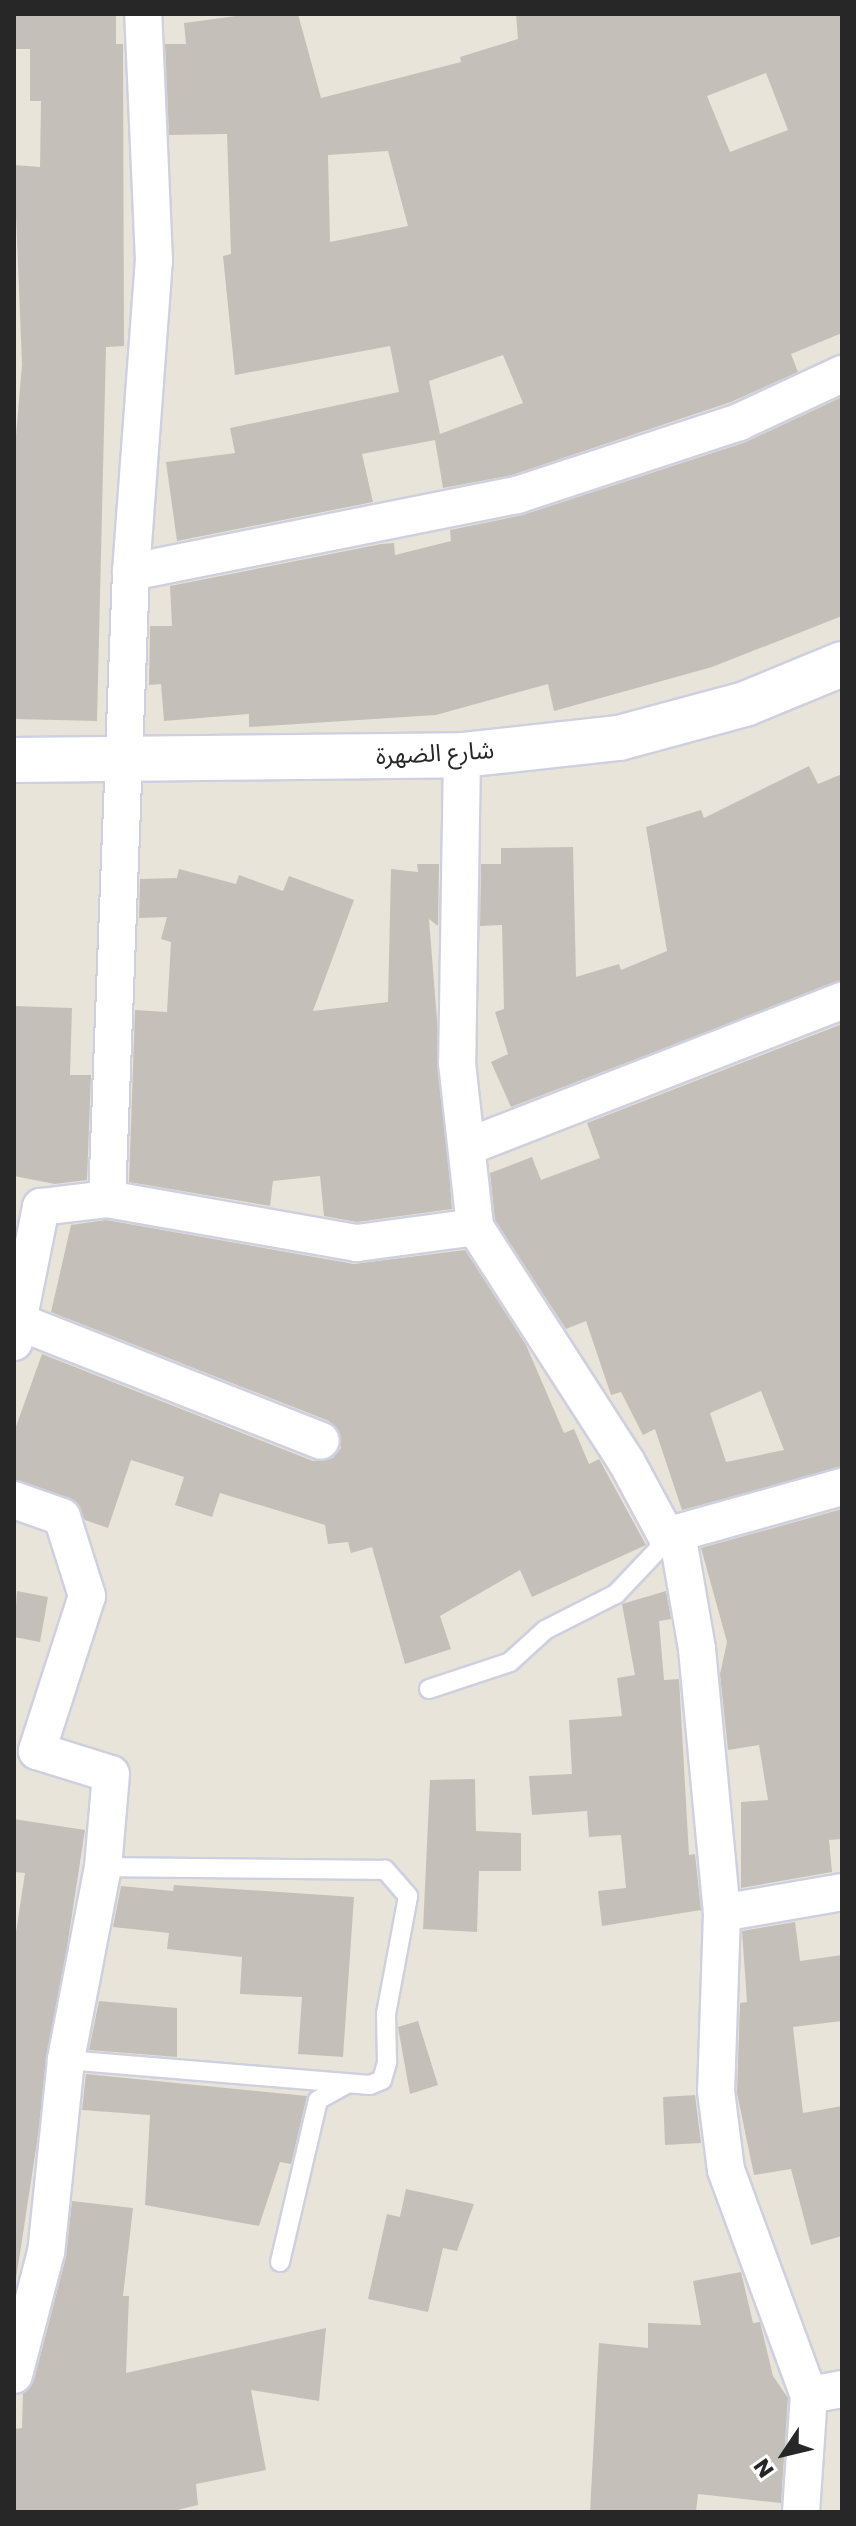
<!DOCTYPE html>
<html>
<head>
<meta charset="utf-8">
<style>
  body { margin:0 }
  #map { position:relative; width:856px; height:2526px; overflow:hidden; background:#e9e4d9; font-family:Poppins,"Noto Sans Arabic",sans-serif }
  div>[style] { position:absolute }
  .building>* { inset:0; background:#c4c0b9 }
  .roads { filter:drop-shadow(2px 0 #ced0df) drop-shadow(-2px 0 #ced0df) drop-shadow(0 2px #ced0df) drop-shadow(0 -2px #ced0df) }
  .lane>* { height:18px; margin:-9px; padding:0 9px; transform-origin:9px; border-radius:9px; background:#fff }
  .street>* { height:36px; margin:-18px; padding:0 18px; transform-origin:18px; border-radius:18px; background:#fff }
  .secondary>* { height:44px; margin:-22px; padding:0 22px; transform-origin:22px; border-radius:22px; background:#fff }
  span { translate:-50% -50%; white-space:nowrap; text-align:center; line-height:1.15; -webkit-text-stroke:8px #fff; paint-order:stroke }
  .street-label { font-size:24px; color:#272727 }
  .frame { position:absolute; inset:0; border:16px solid #272727; pointer-events:none }
  .north { position:absolute; left:744px; top:2414px; width:80px; height:80px; -webkit-text-stroke:6px #fff; paint-order:stroke; rotate:235deg; font-size:22px; font-weight:700; line-height:32px; text-align:center; color:#272727 }
  .north::after { content:''; display:block; margin:auto; width:28px; height:36px; background:#272727; clip-path:polygon(50% 0,100% 100%,50% 72%,0 100%) }
</style>
</head>
<body>
<div id="map">
  <div class="building">
    <i style="clip-path:polygon(14px 14px,116px 14px,116px 44px,123px 44px,124px 346px,106px 347px,97px 721px,14px 719px,14px 460px,22px 364px,14px 165px,40px 167px,41px 101px,30px 101px,30px 49px,14px 49px)"></i>
    <i style="clip-path:polygon(evenodd,251px 14px,298px 14px,321px 98px,461px 62px,460px 57px,518px 39px,516px 14px,842px 14px,842px 333px,791px 354px,798px 372px,731px 402px,512px 475px,443px 488px,435px 440px,362px 454px,373px 502px,177px 541px,166px 462px,235px 453px,230px 428px,399px 392px,390px 346px,235px 375px,223px 256px,231px 254px,227px 134px,169px 135px,165px 44px,186px 44px,184px 23px,251px 14px,766px 73px,788px 130px,730px 152px,707px 96px,766px 73px,251px 14px,388px 151px,408px 226px,330px 242px,328px 155px,388px 151px,251px 14px,503px 355px,523px 403px,440px 434px,429px 381px,503px 355px)"></i>
    <i style="clip-path:polygon(842px 397px,842px 616px,712px 667px,554px 711px,548px 684px,436px 715px,249px 727px,249px 714px,164px 721px,161px 684px,149px 685px,150px 626px,172px 626px,170px 586px,381px 544px,394px 543px,395px 555px,451px 541px,450px 530px,523px 515px,746px 442px)"></i>
    <i style="clip-path:polygon(809px 766px,818px 784px,842px 774px,842px 980px,511px 1107px,491px 1062px,508px 1054px,495px 1012px,504px 1009px,502px 925px,480px 926px,481px 864px,501px 864px,501px 848px,573px 847px,576px 977px,619px 964px,621px 970px,667px 951px,646px 827px,701px 810px,704px 818px)"></i>
    <i style="clip-path:polygon(417px 864px,439px 864px,438px 926px,429px 919px,452px 1209px,357px 1222px,324px 1216px,320px 1176px,273px 1181px,270px 1206px,129px 1182px,135px 1010px,167px 1012px,171px 942px,161px 939px,167px 917px,139px 918px,140px 879px,177px 878px,179px 869px,236px 884px,239px 875px,283px 891px,289px 876px,354px 900px,313px 1011px,388px 1002px,391px 869px,418px 872px)"></i>
    <i style="clip-path:polygon(14px 1006px,72px 1008px,70px 1075px,91px 1075px,87px 1180px,55px 1184px,14px 1176px)"></i>
    <i style="clip-path:polygon(evenodd,842px 1024px,842px 1467px,682px 1510px,655px 1429px,643px 1435px,621px 1392px,611px 1395px,586px 1321px,566px 1329px,495px 1220px,490px 1173px,532px 1157px,541px 1180px,600px 1158px,587px 1123px,842px 1024px,761px 1391px,784px 1450px,726px 1462px,710px 1413px,761px 1391px)"></i>
    <i style="clip-path:polygon(106px 1220px,354px 1264px,465px 1250px,526px 1345px,564px 1433px,574px 1429px,589px 1464px,599px 1459px,646px 1545px,532px 1597px,520px 1570px,440px 1616px,451px 1649px,405px 1664px,372px 1547px,351px 1553px,348px 1542px,328px 1544px,325px 1525px,220px 1493px,212px 1517px,175px 1505px,184px 1477px,131px 1460px,108px 1528px,85px 1520px,70px 1498px,14px 1480px,14px 1432px,42px 1354px,313px 1461px,333px 1458px,341px 1448px,329px 1421px,51px 1312px,71px 1225px)"></i>
    <i style="clip-path:polygon(842px 1509px,842px 1839px,829px 1840px,832px 1872px,741px 1888px,741px 1802px,768px 1800px,759px 1745px,728px 1750px,720px 1674px,727px 1642px,701px 1548px)"></i>
    <i style="clip-path:polygon(17px 1591px,48px 1597px,40px 1642px,14px 1637px)"></i>
    <i style="clip-path:polygon(666px 1591px,671px 1619px,659px 1621px,664px 1680px,679px 1679px,689px 1855px,695px 1854px,701px 1910px,602px 1926px,598px 1891px,626px 1888px,621px 1835px,589px 1837px,587px 1811px,532px 1815px,529px 1776px,572px 1774px,569px 1720px,622px 1716px,617px 1678px,635px 1675px,622px 1604px)"></i>
    <i style="clip-path:polygon(475px 1779px,476px 1831px,521px 1833px,521px 1871px,479px 1871px,477px 1932px,423px 1929px,430px 1780px)"></i>
    <i style="clip-path:polygon(14px 1819px,85px 1830px,14px 2292px,14px 1945px,25px 1873px,14px 1872px)"></i>
    <i style="clip-path:polygon(174px 1885px,354px 1897px,343px 2057px,298px 2054px,302px 1997px,240px 1994px,242px 1957px,167px 1949px,169px 1933px,113px 1927px,121px 1886px,173px 1891px)"></i>
    <i style="clip-path:polygon(795px 1922px,800px 1961px,842px 1955px,842px 2021px,793px 2027px,803px 2113px,842px 2106px,842px 2236px,811px 2245px,791px 2169px,754px 2175px,737px 2093px,740px 2003px,747px 2002px,742px 1931px)"></i>
    <i style="clip-path:polygon(99px 2001px,177px 2008px,177px 2057px,89px 2050px)"></i>
    <i style="clip-path:polygon(418px 2021px,438px 2085px,410px 2094px,398px 2027px)"></i>
    <i style="clip-path:polygon(86px 2074px,307px 2096px,291px 2164px,280px 2162px,259px 2226px,145px 2205px,150px 2115px,82px 2110px)"></i>
    <i style="clip-path:polygon(695px 2095px,701px 2143px,665px 2145px,663px 2097px)"></i>
    <i style="clip-path:polygon(406px 2189px,474px 2204px,457px 2251px,443px 2248px,428px 2312px,368px 2299px,387px 2214px,400px 2217px)"></i>
    <i style="clip-path:polygon(72px 2201px,133px 2208px,123px 2296px,129px 2296px,126px 2373px,326px 2328px,319px 2401px,251px 2390px,266px 2470px,196px 2484px,198px 2505px,169px 2512px,14px 2512px,14px 2429px,22px 2428px,23px 2393px,34px 2380px,66px 2257px)"></i>
    <i style="clip-path:polygon(741px 2272px,753px 2323px,760px 2322px,773px 2376px,788px 2398px,781px 2503px,698px 2494px,696px 2512px,590px 2512px,599px 2343px,648px 2348px,648px 2323px,701px 2325px,693px 2281px)"></i>
  </div>
  <div class="roads">
    <div class="lane">
      <i style="left:429px;top:1689px;width:85px;rotate:-18.4deg"></i>
      <i style="left:510px;top:1662px;width:47px;rotate:-42.4deg"></i>
      <i style="left:545px;top:1630px;width:80px;rotate:-26.9deg"></i>
      <i style="left:616px;top:1594px;width:76px;rotate:-46.6deg"></i>
      <i style="left:66px;top:2060px;width:305px;rotate:4.7deg"></i>
      <i style="left:370px;top:2085px;width:13px;rotate:-23deg"></i>
      <i style="left:382px;top:2080px;width:19px;rotate:-74deg"></i>
      <i style="left:387px;top:2062px;width:48px;rotate:-91.2deg"></i>
      <i style="left:386px;top:2014px;width:120px;rotate:-79.4deg"></i>
      <i style="left:408px;top:1896px;width:35px;rotate:-131deg"></i>
      <i style="left:385px;top:1870px;width:282px;rotate:-179.4deg"></i>
      <i style="left:280px;top:2262px;width:166px;rotate:-76.8deg"></i>
      <i style="left:318px;top:2100px;width:31px;rotate:-29deg"></i>
    </div>
    <div class="street">
      <i style="left:131px;top:572px;width:394px;rotate:-11.3deg"></i>
      <i style="left:517px;top:495px;width:234px;rotate:-18.2deg"></i>
      <i style="left:739px;top:422px;width:114px;rotate:-25deg"></i>
      <i style="left:462px;top:755px;width:308px;rotate:90.9deg"></i>
      <i style="left:457px;top:1063px;width:165px;rotate:83.7deg"></i>
      <i style="left:475px;top:1227px;width:278px;rotate:57.2deg"></i>
      <i style="left:626px;top:1461px;width:89px;rotate:61.7deg"></i>
      <i style="left:668px;top:1539px;width:11px;rotate:-34deg"></i>
      <i style="left:677px;top:1533px;width:118px;rotate:80.2deg"></i>
      <i style="left:697px;top:1649px;width:265px;rotate:84.6deg"></i>
      <i style="left:722px;top:1913px;width:178px;rotate:91.9deg"></i>
      <i style="left:716px;top:2091px;width:80px;rotate:82.8deg"></i>
      <i style="left:726px;top:2170px;width:240px;rotate:69.8deg"></i>
      <i style="left:809px;top:2395px;width:34px;rotate:-10deg"></i>
      <i style="left:472px;top:1145px;width:397px;rotate:-21.3deg"></i>
      <i style="left:107px;top:1199px;width:254px;rotate:10deg"></i>
      <i style="left:357px;top:1243px;width:119px;rotate:-7.7deg"></i>
      <i style="left:22px;top:1323px;width:321px;rotate:21.5deg"></i>
      <i style="left:14px;top:1342px;width:138px;rotate:-78.7deg"></i>
      <i style="left:41px;top:1207px;width:66px;rotate:-6.9deg"></i>
      <i style="left:107px;top:1199px;width:627px;rotate:-87.81deg"></i>
      <i style="left:131px;top:572px;width:312px;rotate:-85.8deg"></i>
      <i style="left:154px;top:261px;width:247px;rotate:-92.5deg"></i>
      <i style="left:14px;top:1500px;width:51px;rotate:19.5deg"></i>
      <i style="left:62px;top:1517px;width:83px;rotate:72.4deg"></i>
      <i style="left:87px;top:1596px;width:163px;rotate:107.9deg"></i>
      <i style="left:37px;top:1751px;width:77px;rotate:17.3deg"></i>
      <i style="left:111px;top:1774px;width:93px;rotate:94.9deg"></i>
      <i style="left:103px;top:1867px;width:197px;rotate:100.9deg"></i>
      <i style="left:66px;top:2060px;width:193px;rotate:95.9deg"></i>
      <i style="left:46px;top:2252px;width:127px;rotate:104.6deg"></i>
      <i style="left:677px;top:1533px;width:171px;rotate:-15.6deg"></i>
      <i style="left:722px;top:1913px;width:122px;rotate:-9.9deg"></i>
      <i style="left:801px;top:2512px;width:117px;rotate:-86.1deg"></i>
    </div>
    <div class="secondary">
      <i style="left:14px;top:760px;width:448px;rotate:-0.6deg"></i>
      <i style="left:462px;top:755px;width:158px;rotate:-6.2deg"></i>
      <i style="left:619px;top:738px;width:131px;rotate:-15.1deg"></i>
      <i style="left:745px;top:704px;width:105px;rotate:-22.4deg"></i>
    </div>
  </div>
  <div class="street-label">
    <span style="left:435px;top:753px;rotate:-3deg">شارع الضهرة</span>
  </div>
  <div class="frame"></div>
  <div class="north">N</div>
</div>
</body>
</html>
